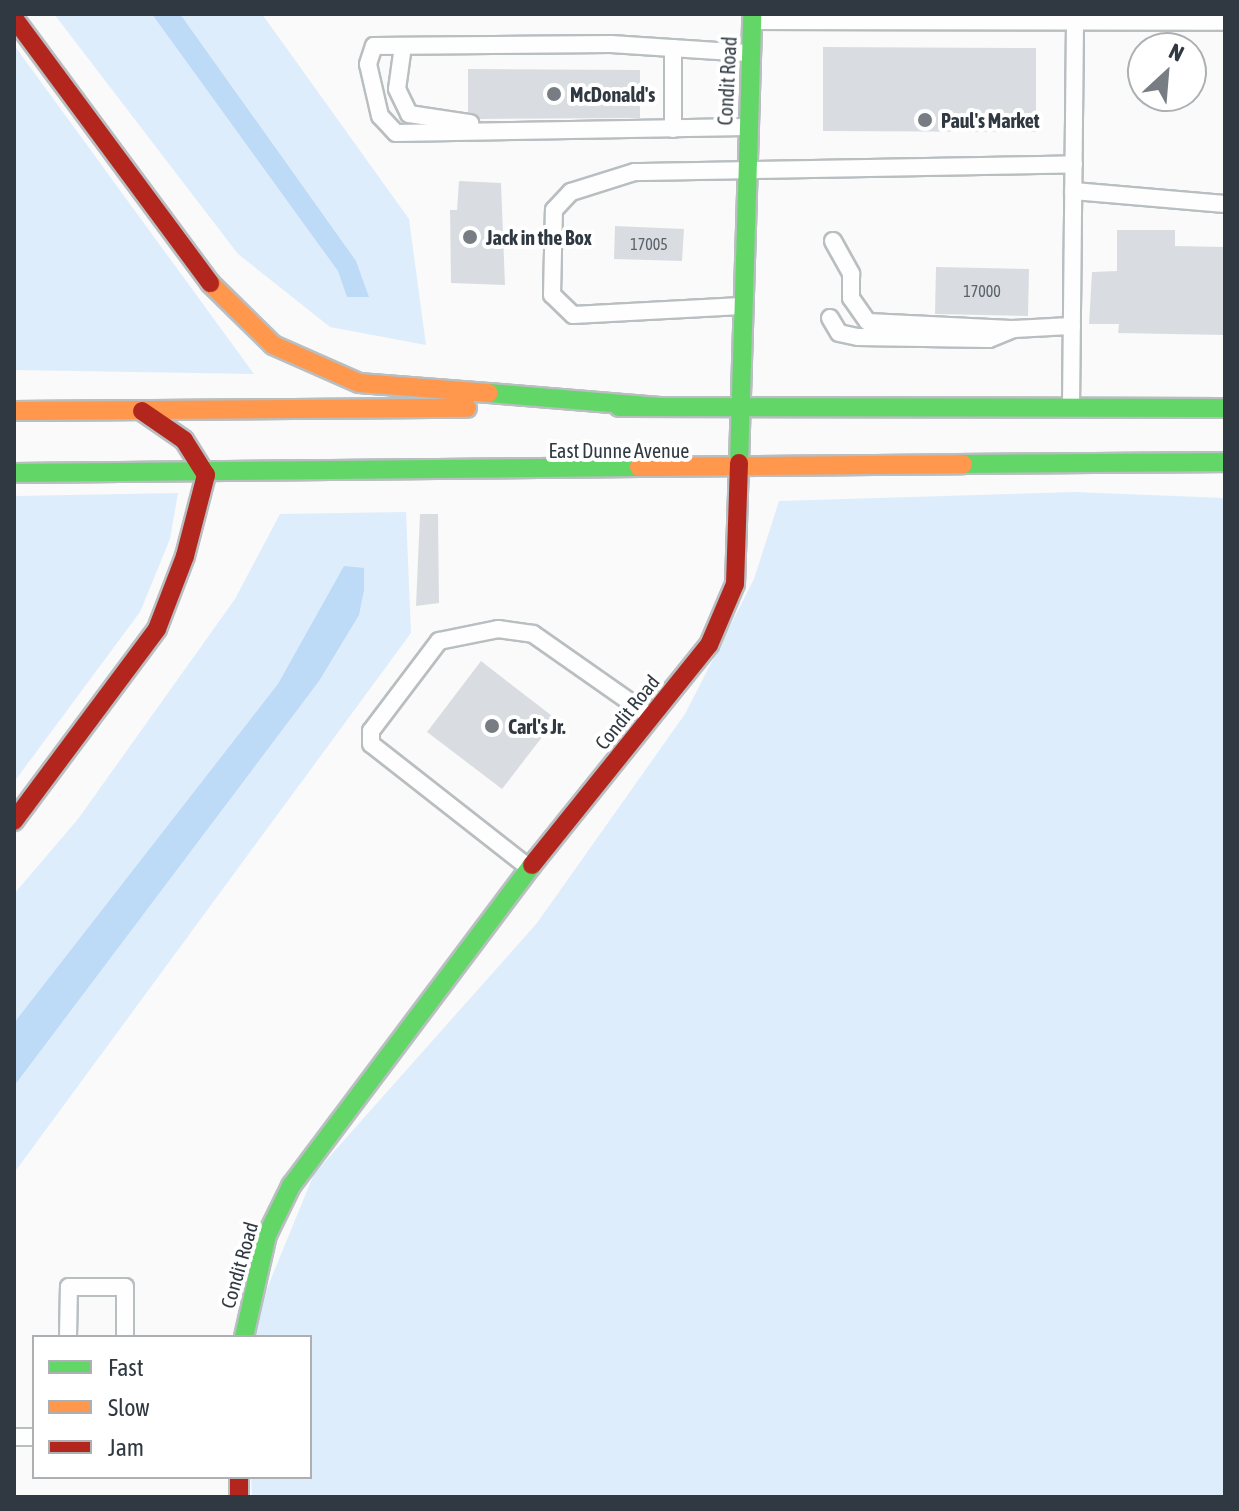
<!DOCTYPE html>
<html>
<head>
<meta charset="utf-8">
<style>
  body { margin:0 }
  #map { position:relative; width:1239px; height:1511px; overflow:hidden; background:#fafafa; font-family:"Asap Condensed",sans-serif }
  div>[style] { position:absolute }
  .green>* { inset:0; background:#deedfc }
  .water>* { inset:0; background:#bddaf6 }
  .building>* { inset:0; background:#d9dde2 }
  .roads { filter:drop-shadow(2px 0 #b9bec1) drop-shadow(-2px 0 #b9bec1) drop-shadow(0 2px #b9bec1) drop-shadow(0 -2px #b9bec1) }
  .lane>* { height:16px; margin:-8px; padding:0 8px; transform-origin:8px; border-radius:8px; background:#fefefe }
  .fast>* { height:18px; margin:-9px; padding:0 9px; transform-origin:9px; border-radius:9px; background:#63d668 }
  .slow>* { height:18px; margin:-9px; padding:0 9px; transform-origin:9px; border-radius:9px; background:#ff974d }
  .jam>* { height:18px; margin:-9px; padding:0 9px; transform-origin:9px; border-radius:9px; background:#b3261e }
  .dots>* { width:22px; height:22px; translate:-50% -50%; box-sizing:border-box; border:4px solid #fff; border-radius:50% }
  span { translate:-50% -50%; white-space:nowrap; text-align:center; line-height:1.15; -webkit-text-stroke:8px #fff; paint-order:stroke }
  .number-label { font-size:16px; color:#5a626a }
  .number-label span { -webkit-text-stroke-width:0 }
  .street-label { font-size:20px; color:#303942 }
  .poi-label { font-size:20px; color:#303942; font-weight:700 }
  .left { translate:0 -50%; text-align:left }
  .frame { position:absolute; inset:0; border:16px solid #303942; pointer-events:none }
  .legend { position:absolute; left:32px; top:1335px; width:280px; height:144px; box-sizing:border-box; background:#fff; border:2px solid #acb0b3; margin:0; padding:10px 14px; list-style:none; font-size:24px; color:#303942 }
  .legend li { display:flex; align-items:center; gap:16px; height:40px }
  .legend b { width:40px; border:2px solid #acb0b3 }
  .north { position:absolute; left:1127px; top:32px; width:80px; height:80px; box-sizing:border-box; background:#fff; border:2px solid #acb0b3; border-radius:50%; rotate:26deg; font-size:22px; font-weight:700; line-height:32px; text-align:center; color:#303942 }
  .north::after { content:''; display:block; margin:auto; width:28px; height:36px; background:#777d82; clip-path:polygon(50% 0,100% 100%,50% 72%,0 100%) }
</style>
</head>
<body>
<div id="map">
  <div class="green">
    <i style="clip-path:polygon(54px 14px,262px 14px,409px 219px,426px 345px,330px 327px,238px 254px)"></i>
    <i style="clip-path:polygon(14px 45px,254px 374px,14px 370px)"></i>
    <i style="clip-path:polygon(1075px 492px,1225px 498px,1225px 1497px,252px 1497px,251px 1477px,310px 1477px,310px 1337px,247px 1337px,314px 1174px,537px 923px,685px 714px,754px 579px,779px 501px)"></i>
    <i style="clip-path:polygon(178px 493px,170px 539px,140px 612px,14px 782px,14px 496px)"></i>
    <i style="clip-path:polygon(406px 512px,411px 633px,14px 1173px,14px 894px,78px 819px,235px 599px,280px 514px)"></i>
  </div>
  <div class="water">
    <i style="clip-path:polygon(152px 14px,180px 14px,356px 261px,369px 297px,347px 297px,338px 271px)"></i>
    <i style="clip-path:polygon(344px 566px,364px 568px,364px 590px,359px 615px,319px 681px,14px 1086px,14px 1023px,278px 684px)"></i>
  </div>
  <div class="building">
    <i style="clip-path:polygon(823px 47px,1036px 48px,1036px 132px,823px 131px)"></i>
    <i style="clip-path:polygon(468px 69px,640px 70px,640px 118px,480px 119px,468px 112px)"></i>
    <i style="clip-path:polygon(459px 181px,501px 183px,505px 285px,451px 283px,450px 210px,457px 210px)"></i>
    <i style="clip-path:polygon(615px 226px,684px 229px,682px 261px,614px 259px)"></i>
    <i style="clip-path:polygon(1117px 230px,1175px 230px,1175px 246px,1225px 247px,1225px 335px,1118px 333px,1119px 324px,1089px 324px,1092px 272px,1117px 271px)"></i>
    <i style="clip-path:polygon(936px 267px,1029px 269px,1028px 316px,935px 314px)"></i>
    <i style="clip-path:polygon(420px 514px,438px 514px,439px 603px,416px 606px)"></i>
    <i style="clip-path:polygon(481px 661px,556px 719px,502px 789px,427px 732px)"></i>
  </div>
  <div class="roads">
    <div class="lane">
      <i style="left:754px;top:21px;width:471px;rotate:0.1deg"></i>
      <i style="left:403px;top:46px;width:43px;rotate:97.9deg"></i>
      <i style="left:397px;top:89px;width:28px;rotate:64deg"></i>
      <i style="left:409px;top:114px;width:62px;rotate:8.4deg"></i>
      <i style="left:673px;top:48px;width:81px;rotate:90deg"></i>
      <i style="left:746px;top:127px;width:350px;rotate:179deg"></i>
      <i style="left:396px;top:133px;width:23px;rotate:-133deg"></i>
      <i style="left:380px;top:116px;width:53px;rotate:-103deg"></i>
      <i style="left:368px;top:64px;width:19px;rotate:-72deg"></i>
      <i style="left:374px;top:46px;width:237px;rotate:-0.5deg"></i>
      <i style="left:611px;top:44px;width:137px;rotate:3.8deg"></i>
      <i style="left:1073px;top:191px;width:153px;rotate:4.9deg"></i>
      <i style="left:833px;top:241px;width:38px;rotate:61deg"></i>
      <i style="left:851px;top:274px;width:24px;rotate:90deg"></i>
      <i style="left:851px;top:298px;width:29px;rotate:55deg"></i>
      <i style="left:868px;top:322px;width:143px;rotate:2.8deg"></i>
      <i style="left:741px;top:306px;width:168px;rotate:176.9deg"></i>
      <i style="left:573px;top:315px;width:29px;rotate:-136deg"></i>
      <i style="left:552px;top:295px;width:85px;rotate:-88.7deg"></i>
      <i style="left:554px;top:210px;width:25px;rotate:-47deg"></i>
      <i style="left:571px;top:192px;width:67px;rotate:-17.4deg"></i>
      <i style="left:635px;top:172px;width:439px;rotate:-1deg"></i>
      <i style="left:830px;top:318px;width:17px;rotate:59deg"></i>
      <i style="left:839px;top:333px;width:19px;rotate:12deg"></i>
      <i style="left:858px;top:337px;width:131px;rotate:0.9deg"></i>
      <i style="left:989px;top:339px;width:27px;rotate:-22deg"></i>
      <i style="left:1014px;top:329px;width:58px;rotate:-3deg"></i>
      <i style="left:1071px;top:406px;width:382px;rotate:-89.4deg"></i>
      <i style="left:528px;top:867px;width:199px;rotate:-141.9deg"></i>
      <i style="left:371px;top:744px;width:13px;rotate:-90deg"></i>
      <i style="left:371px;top:731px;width:113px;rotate:-52.9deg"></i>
      <i style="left:439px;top:641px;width:60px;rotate:-11.5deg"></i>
      <i style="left:498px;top:629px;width:35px;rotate:8deg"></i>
      <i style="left:533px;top:634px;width:143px;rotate:35deg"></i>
      <i style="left:68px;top:1337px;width:50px;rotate:-88.9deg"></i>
      <i style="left:69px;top:1287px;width:56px"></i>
      <i style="left:125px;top:1287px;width:50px;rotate:90deg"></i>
      <i style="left:14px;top:1437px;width:20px"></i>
    </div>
    <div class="fast">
      <i style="left:489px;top:393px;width:171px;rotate:4.7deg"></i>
      <i style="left:619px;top:407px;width:606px;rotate:0.09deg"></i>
      <i style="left:739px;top:463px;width:449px;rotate:-88.3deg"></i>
      <i style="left:963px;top:464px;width:262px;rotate:-0.4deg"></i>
      <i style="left:14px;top:473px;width:625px;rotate:-0.55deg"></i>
      <i style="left:244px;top:1337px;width:105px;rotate:-77.3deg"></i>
      <i style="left:267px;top:1235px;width:55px;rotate:-63.9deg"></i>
      <i style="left:291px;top:1186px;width:401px;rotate:-53.1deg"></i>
    </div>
    <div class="slow">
      <i style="left:210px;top:283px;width:88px;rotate:44.5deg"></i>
      <i style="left:273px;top:345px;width:94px;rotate:23.8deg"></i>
      <i style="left:359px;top:383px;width:130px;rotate:4.4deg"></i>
      <i style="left:14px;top:411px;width:453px;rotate:-0.4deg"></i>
      <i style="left:639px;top:467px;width:324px;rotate:-0.5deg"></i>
    </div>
    <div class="jam">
      <i style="left:14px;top:18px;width:330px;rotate:53.5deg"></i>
      <i style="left:14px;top:821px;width:239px;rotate:-53.3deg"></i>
      <i style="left:157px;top:629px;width:78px;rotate:-69deg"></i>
      <i style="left:185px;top:556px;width:84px;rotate:-75.5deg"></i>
      <i style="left:206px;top:475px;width:41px;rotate:-122.2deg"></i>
      <i style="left:184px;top:440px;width:51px;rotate:-145.4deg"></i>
      <i style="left:532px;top:865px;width:282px;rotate:-51.2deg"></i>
      <i style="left:709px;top:645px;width:66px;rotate:-66.9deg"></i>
      <i style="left:735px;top:584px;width:121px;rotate:-88.1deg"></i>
      <i style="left:239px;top:1477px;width:20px;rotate:90deg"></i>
    </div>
  </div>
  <div class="dots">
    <i style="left:554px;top:94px;background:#777d82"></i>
    <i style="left:925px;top:120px;background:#777d82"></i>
    <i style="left:470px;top:237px;background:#777d82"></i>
    <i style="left:492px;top:726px;background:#777d82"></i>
  </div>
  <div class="number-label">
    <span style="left:649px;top:244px">17005</span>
    <span style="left:982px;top:291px">17000</span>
  </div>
  <div class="street-label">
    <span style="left:727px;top:81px;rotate:-87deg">Condit Road</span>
    <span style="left:619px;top:450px">East Dunne Avenue</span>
    <span style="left:627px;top:712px;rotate:-51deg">Condit Road</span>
    <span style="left:239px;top:1265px;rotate:-74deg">Condit Road</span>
  </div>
  <div class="poi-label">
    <span class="left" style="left:570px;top:94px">McDonald's</span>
    <span class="left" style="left:941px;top:120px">Paul's Market</span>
    <span class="left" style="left:486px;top:237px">Jack in the Box</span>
    <span class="left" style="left:508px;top:726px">Carl's Jr.</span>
  </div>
  <div class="frame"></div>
  <ul class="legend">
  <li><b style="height:10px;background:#63d668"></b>Fast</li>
  <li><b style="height:10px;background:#ff974d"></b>Slow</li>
  <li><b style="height:10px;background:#b3261e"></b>Jam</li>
  </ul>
  <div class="north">N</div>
</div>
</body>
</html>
